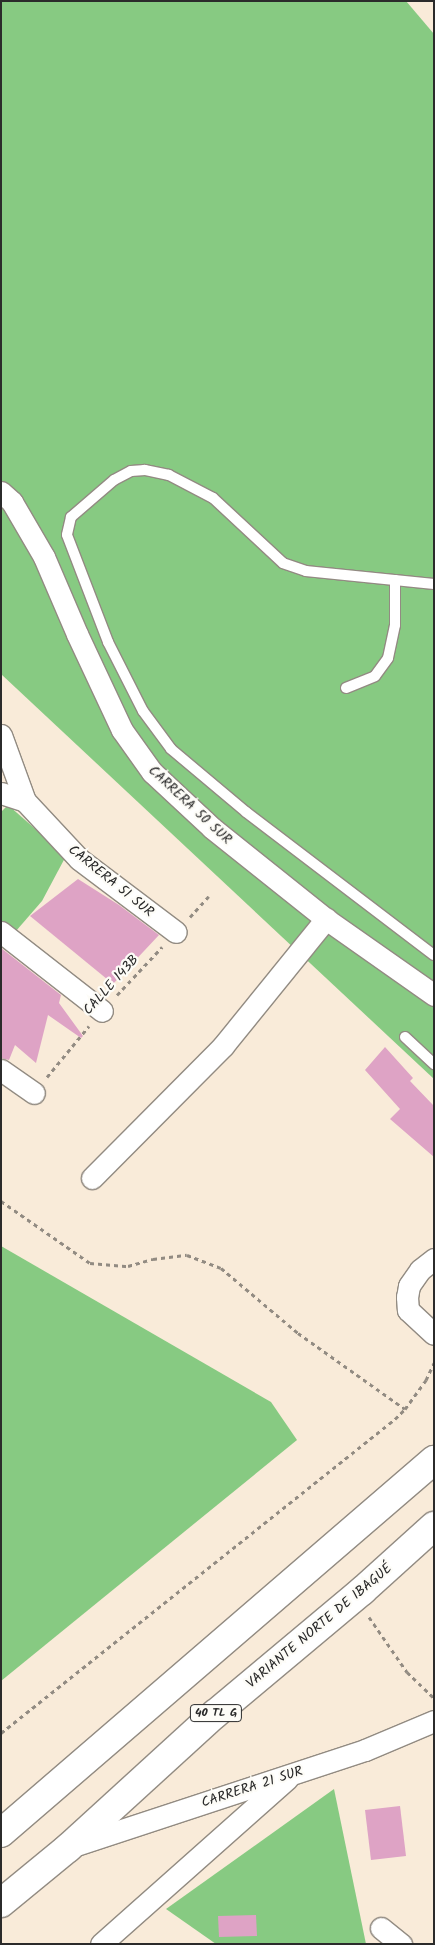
<!DOCTYPE html>
<html>
<head>
<meta charset="utf-8">
<style>
  body { margin:0 }
  #map { position:relative; width:435px; height:1945px; overflow:hidden; background:#f9ebd9; font-family:Kalam,sans-serif }
  div>[style] { position:absolute }
  .green>* { inset:0; background:#87ca82 }
  .building>* { inset:0; background:#dea3c5 }
  .path>* { height:3px; margin-top:-1.5px; transform-origin:0; background:repeating-linear-gradient(90deg,#928b82 0 4px,transparent 0 8px) }
  .roads { filter:drop-shadow(1px 0 #928b82) drop-shadow(-1px 0 #928b82) drop-shadow(0 1px #928b82) drop-shadow(0 -1px #928b82) }
  .lane>* { height:10px; margin:-5px; padding:0 5px; transform-origin:5px; border-radius:5px; background:#fff }
  .street>* { height:21px; margin:-10.5px; padding:0 10.5px; transform-origin:10.5px; border-radius:10.5px; background:#fff }
  .highway>* { height:28px; margin:-14px; padding:0 14px; transform-origin:14px; border-radius:14px; background:#fff }
  span { translate:-50% -50%; white-space:nowrap; text-align:center; line-height:1.15; -webkit-text-stroke:4.5px #fdfcf7; paint-order:stroke }
  .shield-label span { padding:1px 4px; background:#fdfcf7; border:1px solid; border-radius:4px; -webkit-text-stroke-width:0 }
  .shield-label { font-size:12px; color:#2b2b2b; font-weight:700 }
  .street-label { font-size:14px; color:#2b2b2b }
  .frame { position:absolute; inset:0; border:2px solid #2b2b2b; pointer-events:none }
</style>
</head>
<body>
<div id="map">
  <div class="green">
    <i style="clip-path:polygon(1px 1px,406px 1px,434px 34px,434px 1079px,1px 674px)"></i>
    <i style="clip-path:polygon(8px 805px,66px 856px,42px 901px,16px 931px,1px 921px,1px 812px)"></i>
    <i style="clip-path:polygon(1px 1246px,271px 1402px,297px 1440px,1px 1681px)"></i>
    <i style="clip-path:polygon(334px 1789px,366px 1944px,216px 1944px,166px 1909px)"></i>
  </div>
  <div class="building">
    <i style="clip-path:polygon(78px 879px,119px 905px,159px 935px,113px 984px,30px 916px)"></i>
    <i style="clip-path:polygon(1px 948px,61px 995px,59px 1003px,83px 1036px,81px 1038px,48px 1015px,36px 1063px,15px 1045px,9px 1060px,1px 1058px)"></i>
    <i style="clip-path:polygon(385px 1047px,413px 1078px,410px 1081px,434px 1106px,434px 1157px,390px 1119px,400px 1109px,365px 1070px)"></i>
    <i style="clip-path:polygon(400px 1806px,406px 1856px,371px 1860px,365px 1810px)"></i>
    <i style="clip-path:polygon(256px 1915px,257px 1936px,219px 1937px,218px 1916px)"></i>
  </div>
  <div class="path">
    <i style="left:190px;top:917px;width:28px;rotate:-48deg"></i>
    <i style="left:117px;top:995px;width:66px;rotate:-46.8deg"></i>
    <i style="left:47px;top:1077px;width:66px;rotate:-50.5deg"></i>
    <i style="left:1px;top:1201px;width:108px;rotate:34.9deg"></i>
    <i style="left:90px;top:1263px;width:38px;rotate:5deg"></i>
    <i style="left:128px;top:1266px;width:26px;rotate:-16deg"></i>
    <i style="left:153px;top:1259px;width:34px;rotate:-7deg"></i>
    <i style="left:187px;top:1255px;width:36px;rotate:21deg"></i>
    <i style="left:221px;top:1268px;width:101px;rotate:40.2deg"></i>
    <i style="left:298px;top:1333px;width:131px;rotate:35.4deg"></i>
    <i style="left:369px;top:1617px;width:67px;rotate:55.4deg"></i>
    <i style="left:407px;top:1672px;width:37px;rotate:44deg"></i>
    <i style="left:1px;top:1733px;width:504px;rotate:-38.55deg"></i>
    <i style="left:395px;top:1419px;width:14px;rotate:-45deg"></i>
    <i style="left:405px;top:1409px;width:36px;rotate:-54deg"></i>
    <i style="left:426px;top:1380px;width:19px;rotate:-65deg"></i>
  </div>
  <div class="roads">
    <div class="lane">
      <i style="left:434px;top:584px;width:129px;rotate:-174.2deg"></i>
      <i style="left:306px;top:571px;width:24px;rotate:-161deg"></i>
      <i style="left:283px;top:563px;width:96px;rotate:-137.1deg"></i>
      <i style="left:213px;top:498px;width:50px;rotate:-152.4deg"></i>
      <i style="left:169px;top:475px;width:25px;rotate:-168deg"></i>
      <i style="left:145px;top:470px;width:14px;rotate:176deg"></i>
      <i style="left:131px;top:471px;width:19px;rotate:152deg"></i>
      <i style="left:114px;top:480px;width:57px;rotate:139.3deg"></i>
      <i style="left:71px;top:517px;width:18px;rotate:103deg"></i>
      <i style="left:67px;top:535px;width:115px;rotate:69deg"></i>
      <i style="left:108px;top:642px;width:77px;rotate:63.1deg"></i>
      <i style="left:143px;top:711px;width:47px;rotate:53.6deg"></i>
      <i style="left:171px;top:749px;width:98px;rotate:40deg"></i>
      <i style="left:246px;top:812px;width:236px;rotate:37.3deg"></i>
      <i style="left:346px;top:688px;width:31px;rotate:-22deg"></i>
      <i style="left:375px;top:676px;width:22px;rotate:-54deg"></i>
      <i style="left:388px;top:658px;width:34px;rotate:-78deg"></i>
      <i style="left:395px;top:625px;width:45px;rotate:-90deg"></i>
      <i style="left:405px;top:1037px;width:40px;rotate:43deg"></i>
    </div>
    <div class="street">
      <i style="left:1px;top:492px;width:15px;rotate:42deg"></i>
      <i style="left:12px;top:502px;width:64px;rotate:59.8deg"></i>
      <i style="left:44px;top:557px;width:84px;rotate:66.8deg"></i>
      <i style="left:77px;top:634px;width:106px;rotate:64.9deg"></i>
      <i style="left:122px;top:730px;width:52px;rotate:54.5deg"></i>
      <i style="left:152px;top:772px;width:82px;rotate:43deg"></i>
      <i style="left:212px;top:828px;width:146px;rotate:38.6deg"></i>
      <i style="left:326px;top:919px;width:132px;rotate:35.1deg"></i>
      <i style="left:1px;top:735px;width:70px;rotate:70deg"></i>
      <i style="left:1px;top:793px;width:25px;rotate:18deg"></i>
      <i style="left:25px;top:801px;width:79px;rotate:47deg"></i>
      <i style="left:79px;top:859px;width:121px;rotate:37deg"></i>
      <i style="left:1px;top:932px;width:128px;rotate:38deg"></i>
      <i style="left:1px;top:1070px;width:40px;rotate:34.9deg"></i>
      <i style="left:92px;top:1178px;width:186px;rotate:-45.2deg"></i>
      <i style="left:223px;top:1046px;width:164px;rotate:-51deg"></i>
      <i style="left:434px;top:1259px;width:18px;rotate:142deg"></i>
      <i style="left:420px;top:1270px;width:19px;rotate:125deg"></i>
      <i style="left:409px;top:1286px;width:11px;rotate:100deg"></i>
      <i style="left:407px;top:1297px;width:13px;rotate:86deg"></i>
      <i style="left:408px;top:1310px;width:35px;rotate:43deg"></i>
      <i style="left:73px;top:1846px;width:307px;rotate:-18.2deg"></i>
      <i style="left:365px;top:1750px;width:75px;rotate:-22.8deg"></i>
      <i style="left:381px;top:1928px;width:26px;rotate:39deg"></i>
      <i style="left:101px;top:1944px;width:249px;rotate:-41.6deg"></i>
    </div>
    <div class="highway">
      <i style="left:1px;top:1833px;width:572px;rotate:-40.74deg"></i>
      <i style="left:1px;top:1903px;width:87px;rotate:-39.4deg"></i>
      <i style="left:68px;top:1848px;width:199px;rotate:-42.4deg"></i>
      <i style="left:215px;top:1714px;width:192px;rotate:-39.9deg"></i>
      <i style="left:362px;top:1591px;width:97px;rotate:-42.1deg"></i>
    </div>
  </div>
  <div class="shield-label">
    <span style="left:216px;top:1713px">40 TL G</span>
  </div>
  <div class="street-label">
    <span style="left:190px;top:805px;rotate:43deg">CARRERA 50 SUR</span>
    <span style="left:111px;top:881px;rotate:39deg">CARRERA 51 SUR</span>
    <span style="left:111px;top:985px;rotate:-48deg">CALLE 143B</span>
    <span style="left:319px;top:1626px;rotate:-40deg">VARIANTE NORTE DE IBAGUÉ</span>
    <span style="left:252px;top:1787px;rotate:-18deg">CARRERA 21 SUR</span>
  </div>
  <div class="frame"></div>
</div>
</body>
</html>
